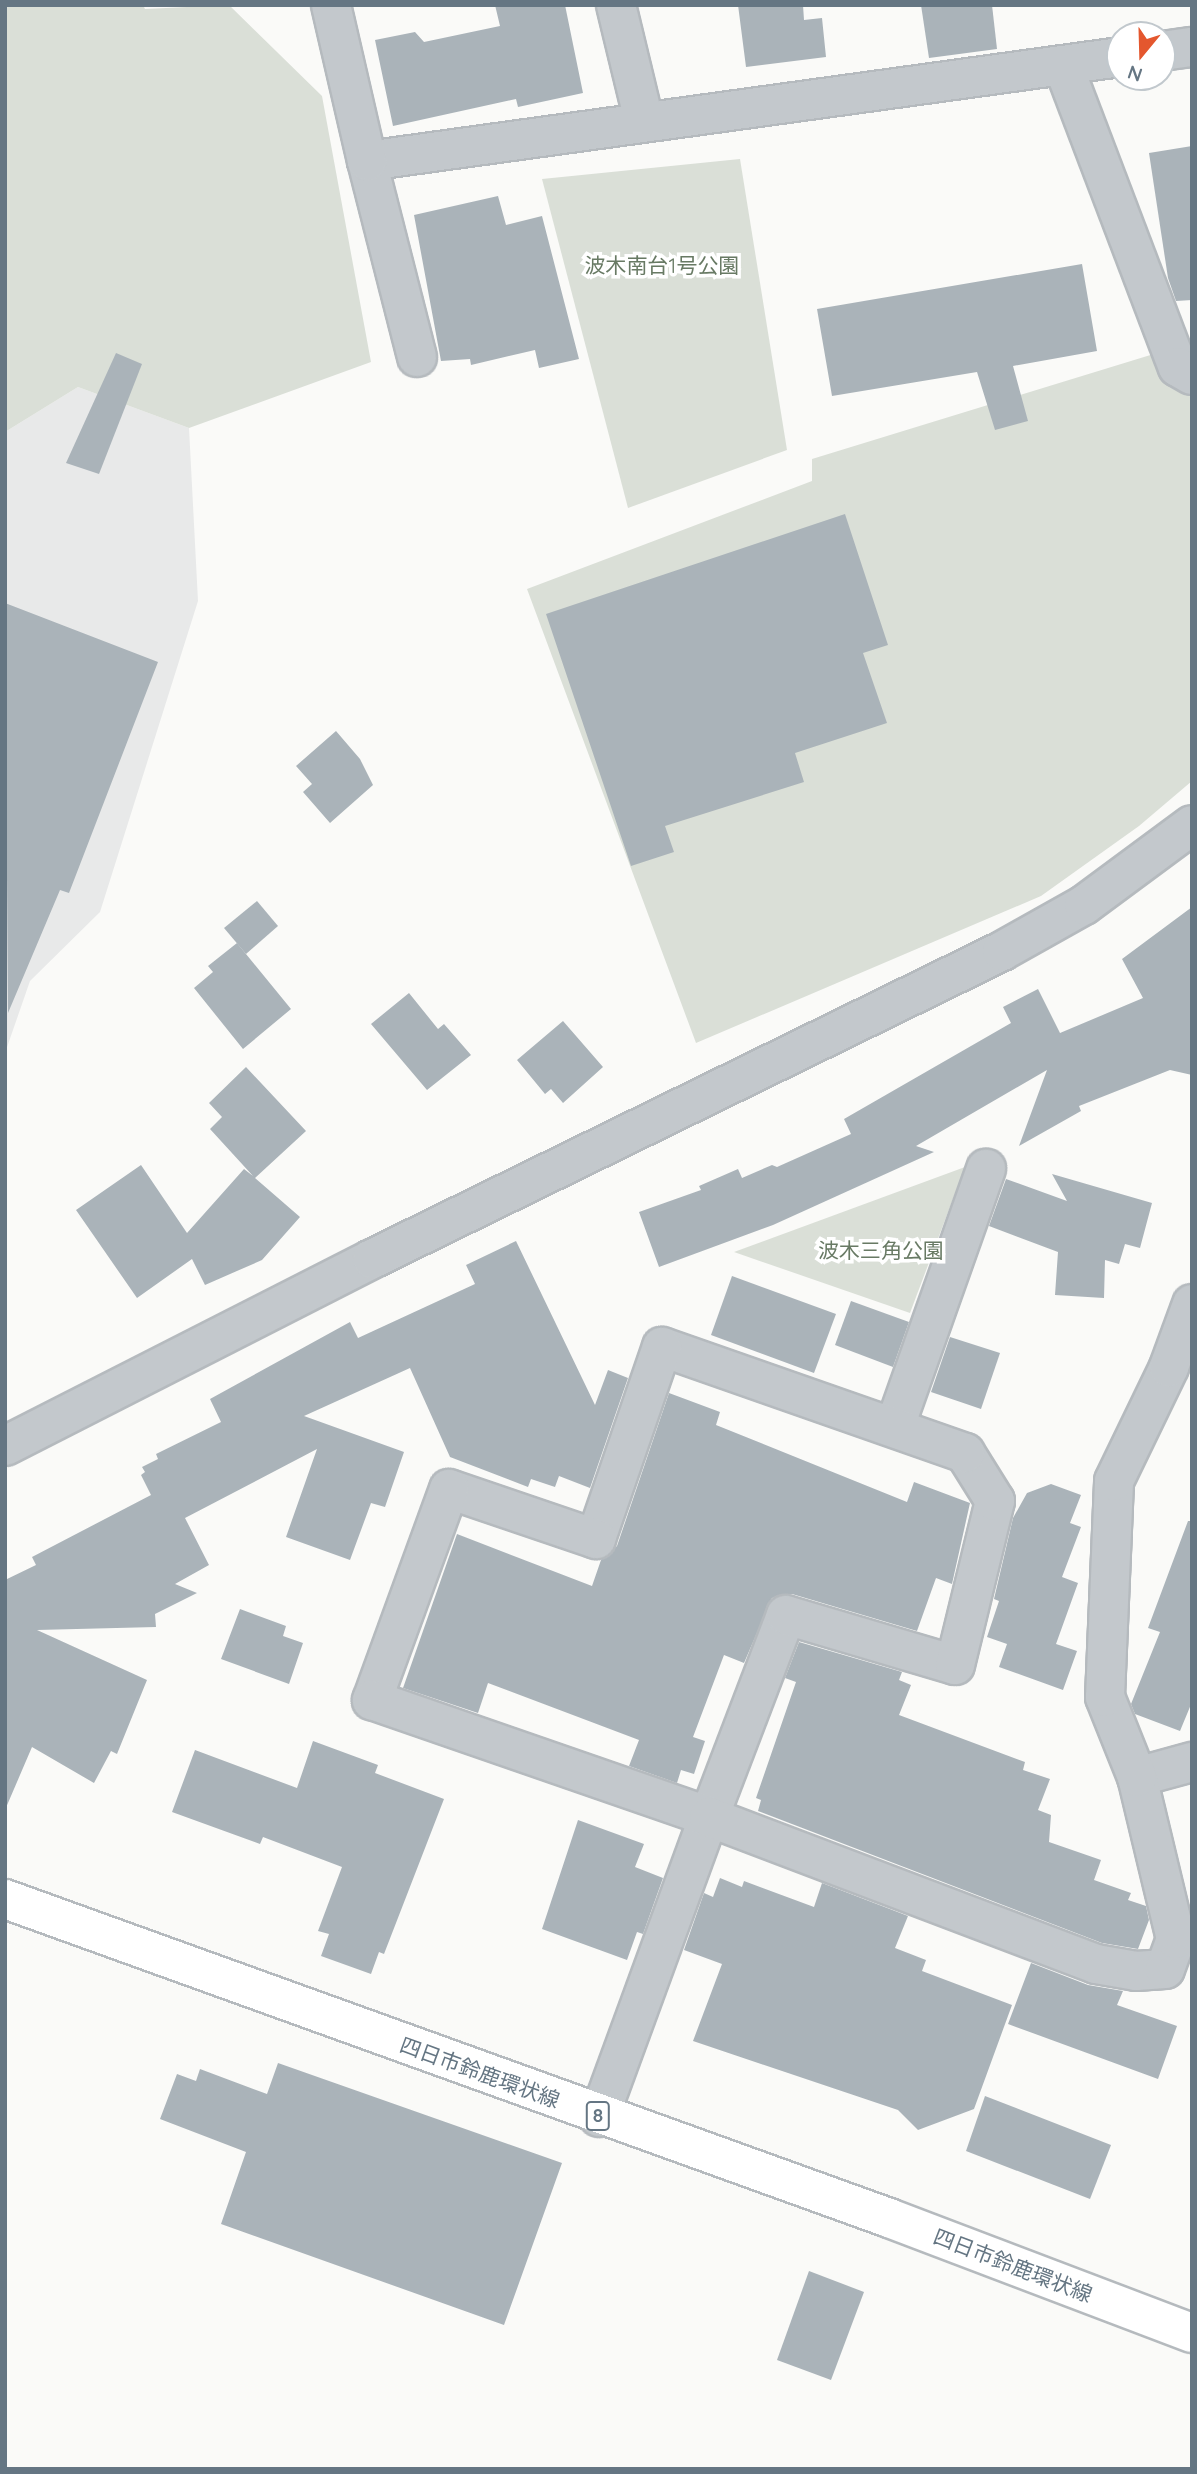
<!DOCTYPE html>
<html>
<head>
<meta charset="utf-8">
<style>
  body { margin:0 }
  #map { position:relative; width:1197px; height:2474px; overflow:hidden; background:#fafaf8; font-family:Quicksand,"Noto Sans JP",sans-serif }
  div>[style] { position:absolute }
  .built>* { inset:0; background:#e8e9e9 }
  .green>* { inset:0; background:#dadfd7 }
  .building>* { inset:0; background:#aab3b9 }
  .roads { filter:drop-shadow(2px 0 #b5babe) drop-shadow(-2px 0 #b5babe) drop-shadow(0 2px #b5babe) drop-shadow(0 -2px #b5babe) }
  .minor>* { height:38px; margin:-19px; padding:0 19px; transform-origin:19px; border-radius:19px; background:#c3c8cc }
  .tertiary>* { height:38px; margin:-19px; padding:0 19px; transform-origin:19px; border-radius:19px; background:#c3c8cc }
  .primary>* { height:38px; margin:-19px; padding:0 19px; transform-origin:19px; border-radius:19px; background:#fff }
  span { translate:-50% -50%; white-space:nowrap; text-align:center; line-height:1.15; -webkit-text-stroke:7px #fff; paint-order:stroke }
  .shield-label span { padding:2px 5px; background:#fff; border:2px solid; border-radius:5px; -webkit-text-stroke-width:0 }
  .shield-label { font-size:19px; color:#657683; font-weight:700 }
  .park-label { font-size:21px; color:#687a64 }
  .street-label { font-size:21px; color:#657683 }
  .frame { position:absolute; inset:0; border:7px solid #657683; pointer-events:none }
  .north { position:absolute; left:1106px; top:21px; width:70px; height:70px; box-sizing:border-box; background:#fff; border:2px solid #c1c8cd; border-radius:50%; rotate:199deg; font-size:19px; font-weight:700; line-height:28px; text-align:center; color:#657683 }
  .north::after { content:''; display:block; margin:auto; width:24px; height:32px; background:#e4572e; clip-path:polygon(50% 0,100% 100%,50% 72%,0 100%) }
</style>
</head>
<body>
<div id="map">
  <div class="built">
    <i style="clip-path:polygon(78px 387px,189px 428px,198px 601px,100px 912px,30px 981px,5px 1053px,5px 432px)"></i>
  </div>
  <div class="green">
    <i style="clip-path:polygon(5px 5px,143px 5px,145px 9px,229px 5px,322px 96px,371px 362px,189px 428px,78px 387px,5px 432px)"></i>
    <i style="clip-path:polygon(740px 159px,787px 450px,628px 508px,542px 179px)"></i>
    <i style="clip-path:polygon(1157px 353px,1192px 393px,1192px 781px,1139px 826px,1041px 896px,696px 1043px,527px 589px,812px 481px,812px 459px)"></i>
    <i style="clip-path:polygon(965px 1167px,910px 1313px,734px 1252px)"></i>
  </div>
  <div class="building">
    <i style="clip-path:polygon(495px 5px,565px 5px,583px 93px,518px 107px,516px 99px,393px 126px,375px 40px,415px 32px,424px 42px,500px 26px)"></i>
    <i style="clip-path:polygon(738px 5px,803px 5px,804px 20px,822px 18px,826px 57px,746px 67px)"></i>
    <i style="clip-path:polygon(921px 5px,992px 5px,997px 49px,929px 58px)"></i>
    <i style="clip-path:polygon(1192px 146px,1192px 300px,1176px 301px,1168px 278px,1149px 153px)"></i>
    <i style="clip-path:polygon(498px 196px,506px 225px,542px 216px,579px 359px,539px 368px,535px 350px,471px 365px,470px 359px,441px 361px,414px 215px)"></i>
    <i style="clip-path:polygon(1082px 264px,1097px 351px,1013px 366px,1028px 421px,995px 430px,977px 372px,832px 396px,817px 309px)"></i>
    <i style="clip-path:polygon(116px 353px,142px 364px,99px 474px,66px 463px)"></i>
    <i style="clip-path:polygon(845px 514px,888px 645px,863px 653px,887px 723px,795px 753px,804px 782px,665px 826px,674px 852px,631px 866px,546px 614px)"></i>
    <i style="clip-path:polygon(5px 603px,158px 662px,69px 893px,60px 890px,8px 1013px)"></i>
    <i style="clip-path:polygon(336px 731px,360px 759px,373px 785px,330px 823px,303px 792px,312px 784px,296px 766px)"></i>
    <i style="clip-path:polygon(257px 901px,278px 926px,246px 954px,224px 928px)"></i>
    <i style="clip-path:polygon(1192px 907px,1192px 1075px,1170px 1070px,1079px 1106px,1081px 1111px,1019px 1146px,1047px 1070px,916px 1146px,934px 1152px,773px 1225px,659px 1267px,639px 1212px,701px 1190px,699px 1186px,738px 1169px,742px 1178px,772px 1165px,777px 1167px,851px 1134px,844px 1119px,1011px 1023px,1003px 1007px,1038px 989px,1060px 1033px,1143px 998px,1122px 959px)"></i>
    <i style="clip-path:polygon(237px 943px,291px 1009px,243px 1049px,194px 988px,213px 972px,208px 966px)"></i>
    <i style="clip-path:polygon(409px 993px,438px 1029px,444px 1024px,471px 1055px,427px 1090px,371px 1024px)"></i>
    <i style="clip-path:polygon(563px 1021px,603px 1067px,563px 1103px,551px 1089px,545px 1094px,517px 1060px)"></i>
    <i style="clip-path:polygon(246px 1067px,306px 1131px,255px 1178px,300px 1217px,262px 1260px,205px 1285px,192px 1259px,137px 1298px,76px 1210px,141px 1165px,187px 1233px,244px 1169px,253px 1176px,210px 1129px,222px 1117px,209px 1103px)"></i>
    <i style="clip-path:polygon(1052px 1174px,1152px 1203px,1140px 1248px,1125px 1244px,1119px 1264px,1105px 1260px,1104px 1298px,1055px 1295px,1058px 1252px,989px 1226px,1006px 1179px,1067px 1201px)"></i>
    <i style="clip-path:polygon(516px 1241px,595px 1405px,608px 1370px,628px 1378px,590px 1488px,559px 1476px,555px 1487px,531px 1479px,528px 1487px,450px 1457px,410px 1368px,304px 1416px,404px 1452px,385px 1507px,371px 1503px,350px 1560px,286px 1537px,317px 1449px,185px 1518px,209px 1565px,175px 1584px,197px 1593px,155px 1614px,156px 1627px,37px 1630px,147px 1680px,117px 1754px,111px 1751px,94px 1783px,32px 1747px,5px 1810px,5px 1580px,36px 1565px,32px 1557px,151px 1495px,141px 1475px,145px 1472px,142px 1467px,158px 1459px,156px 1454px,221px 1422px,210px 1399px,350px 1322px,358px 1338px,475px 1284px,466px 1265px)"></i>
    <i style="clip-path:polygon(732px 1276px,836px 1314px,814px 1373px,711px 1335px)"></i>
    <i style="clip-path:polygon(851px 1301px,909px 1322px,893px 1367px,835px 1345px)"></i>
    <i style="clip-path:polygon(950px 1337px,1000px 1353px,981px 1409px,931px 1392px)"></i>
    <i style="clip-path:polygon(669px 1393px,720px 1412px,716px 1425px,907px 1502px,914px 1482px,970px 1503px,952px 1584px,936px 1578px,917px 1631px,792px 1594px,772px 1598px,744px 1663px,724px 1655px,693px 1737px,705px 1741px,694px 1774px,681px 1770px,677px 1783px,629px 1766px,639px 1740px,488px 1683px,478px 1713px,403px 1688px,457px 1534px,592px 1586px,601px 1560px,617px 1546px)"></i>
    <i style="clip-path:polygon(1051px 1484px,1081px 1495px,1070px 1523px,1081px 1527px,1062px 1577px,1078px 1583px,1056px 1644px,1077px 1651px,1063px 1690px,999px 1667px,1007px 1644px,987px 1637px,999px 1601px,994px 1599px,1013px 1518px,1027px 1493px)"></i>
    <i style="clip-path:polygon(1188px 1521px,1192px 1521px,1192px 1702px,1180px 1731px,1135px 1714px,1131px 1704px,1160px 1632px,1148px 1628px)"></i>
    <i style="clip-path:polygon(240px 1609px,286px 1626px,283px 1636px,303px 1643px,289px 1684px,221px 1659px)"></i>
    <i style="clip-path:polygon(799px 1642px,902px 1672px,899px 1680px,911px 1685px,899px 1715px,1025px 1762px,1023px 1770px,1050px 1779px,1038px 1810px,1051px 1815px,1049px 1842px,1101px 1860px,1094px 1880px,1131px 1893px,1128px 1900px,1146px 1906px,1149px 1920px,1138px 1949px,1102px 1943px,758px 1811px,761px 1800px,756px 1798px,796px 1682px,785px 1678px)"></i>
    <i style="clip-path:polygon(313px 1741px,378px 1765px,375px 1773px,444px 1799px,384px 1954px,379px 1952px,371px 1974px,321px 1956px,329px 1934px,318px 1931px,342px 1867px,263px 1837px,260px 1844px,172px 1812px,195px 1750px,297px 1788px)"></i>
    <i style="clip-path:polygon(578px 1820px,644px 1844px,635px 1867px,663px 1878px,643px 1934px,637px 1932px,627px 1960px,542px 1929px)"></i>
    <i style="clip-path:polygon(720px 1878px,742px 1887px,744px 1881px,814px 1907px,822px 1883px,908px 1916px,895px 1948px,926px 1960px,922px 1971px,1012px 2005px,974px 2109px,918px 2130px,898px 2110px,693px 2041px,722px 1964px,684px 1950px,704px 1893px,713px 1897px)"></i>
    <i style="clip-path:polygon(1031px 1963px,1088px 1985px,1123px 1991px,1117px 2005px,1177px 2026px,1158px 2079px,1008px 2024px)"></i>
    <i style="clip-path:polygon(278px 2063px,562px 2163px,504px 2325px,221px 2224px,246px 2152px,160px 2119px,177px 2074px,196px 2081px,200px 2069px,267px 2094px)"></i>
    <i style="clip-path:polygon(985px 2096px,1111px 2145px,1090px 2199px,966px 2151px)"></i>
    <i style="clip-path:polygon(809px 2271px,864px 2292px,831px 2380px,777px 2360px)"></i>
  </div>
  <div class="roads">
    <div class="minor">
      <i style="left:616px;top:5px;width:119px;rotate:76.4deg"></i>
      <i style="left:1162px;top:51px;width:30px;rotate:-8deg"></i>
      <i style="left:1063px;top:65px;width:323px;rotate:69.2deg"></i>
      <i style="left:1178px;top:367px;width:16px;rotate:30deg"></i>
      <i style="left:417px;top:357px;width:202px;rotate:-104.3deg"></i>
      <i style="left:367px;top:161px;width:760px;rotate:-7.86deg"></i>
      <i style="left:895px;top:1426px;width:273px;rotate:-70.5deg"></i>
      <i style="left:1137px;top:1777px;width:57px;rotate:-15.3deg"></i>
      <i style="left:599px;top:2117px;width:320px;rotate:-69.9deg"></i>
      <i style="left:709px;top:1817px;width:216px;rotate:-69.1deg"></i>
      <i style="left:786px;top:1615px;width:176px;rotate:16.5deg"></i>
      <i style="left:955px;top:1665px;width:169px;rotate:-76.3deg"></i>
      <i style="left:995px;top:1501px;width:57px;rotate:-122deg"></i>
      <i style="left:965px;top:1453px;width:321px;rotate:-160.7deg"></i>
      <i style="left:662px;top:1347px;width:203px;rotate:109deg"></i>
      <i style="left:596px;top:1539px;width:155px;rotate:-161.2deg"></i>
      <i style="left:449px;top:1489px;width:225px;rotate:110deg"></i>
      <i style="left:372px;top:1700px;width:357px;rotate:19.1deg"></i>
      <i style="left:709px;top:1817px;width:414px;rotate:20.8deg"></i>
      <i style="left:1096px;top:1964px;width:41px;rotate:9.9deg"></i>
      <i style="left:1136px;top:1971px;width:29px;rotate:-4deg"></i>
      <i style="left:1165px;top:1969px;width:32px;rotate:-70deg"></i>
      <i style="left:1176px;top:1939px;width:167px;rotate:-103.5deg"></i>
      <i style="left:1137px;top:1777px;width:86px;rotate:-111.8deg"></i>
      <i style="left:1105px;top:1697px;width:216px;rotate:-87.6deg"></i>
      <i style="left:1114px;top:1481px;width:127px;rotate:-64.2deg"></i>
      <i style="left:1169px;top:1367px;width:67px;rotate:-69.9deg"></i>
    </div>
    <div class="tertiary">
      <i style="left:331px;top:5px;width:160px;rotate:77deg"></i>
      <i style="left:5px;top:1446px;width:412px;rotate:-27deg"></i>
      <i style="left:372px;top:1259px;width:701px;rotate:-26.05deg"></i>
      <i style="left:1002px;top:951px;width:94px;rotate:-29.3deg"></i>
      <i style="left:1084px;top:905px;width:134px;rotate:-36.5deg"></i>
    </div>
    <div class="primary">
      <i style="left:5px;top:1899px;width:940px;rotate:19.84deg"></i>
      <i style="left:889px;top:2218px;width:324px;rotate:20.8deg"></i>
    </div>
  </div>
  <div class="shield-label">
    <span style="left:598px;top:2116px">8</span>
  </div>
  <div class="park-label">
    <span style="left:662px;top:265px">波木南台1号公園</span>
    <span style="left:881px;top:1250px">波木三角公園</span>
  </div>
  <div class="street-label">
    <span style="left:480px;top:2072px;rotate:20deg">四日市鈴鹿環状線</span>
    <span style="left:1013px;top:2265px;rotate:21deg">四日市鈴鹿環状線</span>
  </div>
  <div class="frame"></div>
  <div class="north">N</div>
</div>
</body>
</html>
